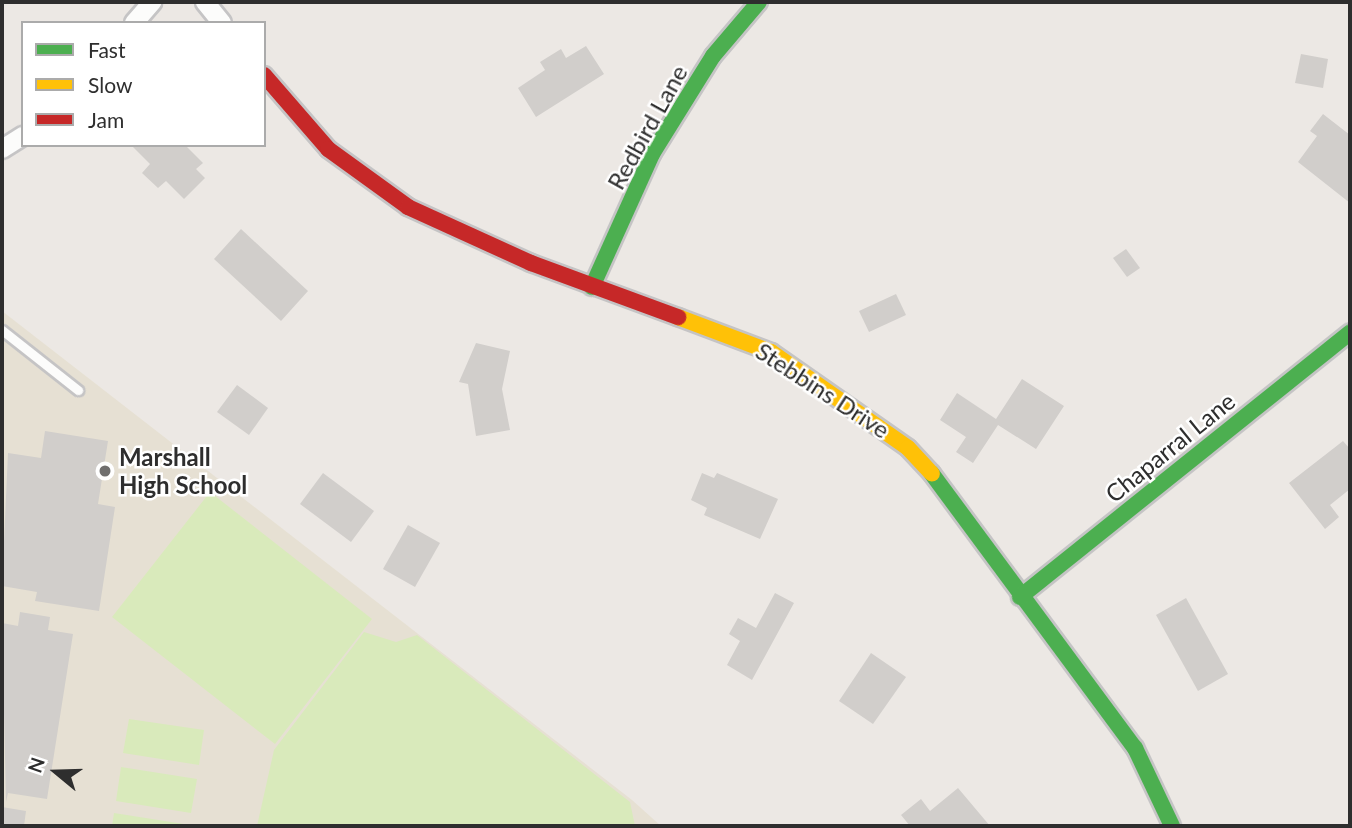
<!DOCTYPE html>
<html>
<head>
<meta charset="utf-8">
<style>
  body { margin:0 }
  #map { position:relative; width:1352px; height:828px; overflow:hidden; background:#ece8e4; font-family:Lato,sans-serif }
  div>[style] { position:absolute }
  .education>* { inset:0; background:#e6e0d3 }
  .pitch>* { inset:0; background:#d9eabb }
  .building>* { inset:0; background:#d1cecb }
  .roads { filter:drop-shadow(2px 0 #c5c4c5) drop-shadow(-2px 0 #c5c4c5) drop-shadow(0 2px #c5c4c5) drop-shadow(0 -2px #c5c4c5) }
  .lane>* { height:9px; margin:-4.5px; padding:0 4.5px; transform-origin:4.5px; border-radius:4.5px; background:#fcfcfb }
  .street>* { height:18px; margin:-9px; padding:0 9px; transform-origin:9px; border-radius:9px; background:#fcfcfb }
  .fast>* { height:16px; margin:-8px; padding:0 8px; transform-origin:8px; border-radius:8px; background:#4caf50 }
  .slow>* { height:16px; margin:-8px; padding:0 8px; transform-origin:8px; border-radius:8px; background:#ffc107 }
  .jam>* { height:16px; margin:-8px; padding:0 8px; transform-origin:8px; border-radius:8px; background:#c62828 }
  .dots>* { width:19px; height:19px; translate:-50% -50%; box-sizing:border-box; border:4px solid #fff; border-radius:50% }
  span { translate:-50% -50%; white-space:nowrap; text-align:center; line-height:1.15; -webkit-text-stroke:5px #fff; paint-order:stroke }
  .street-label { font-size:24px; color:#2e2e2e }
  .poi-label { font-size:24px; color:#2e2e2e; font-weight:700 }
  .left { translate:0 -50%; text-align:left }
  .frame { position:absolute; inset:0; border:4px solid #2e2e2e; pointer-events:none }
  .legend { position:absolute; left:21px; top:21px; width:245px; height:126px; box-sizing:border-box; background:#fff; border:2px solid #ababab; margin:0; padding:9px 12px; list-style:none; font-size:21px; color:#2e2e2e }
  .legend li { display:flex; align-items:center; gap:14px; height:35px }
  .legend b { width:35px; border:2px solid #ababab }
  .north { position:absolute; left:21px; top:737px; width:70px; height:70px; -webkit-text-stroke:5px #fff; paint-order:stroke; rotate:289deg; font-size:19px; font-weight:700; line-height:28px; text-align:center; color:#2e2e2e }
  .north::after { content:''; display:block; margin:auto; width:24px; height:32px; background:#2e2e2e; clip-path:polygon(50% 0,100% 100%,50% 72%,0 100%) }
</style>
</head>
<body>
<div id="map">
  <div class="education">
    <i style="clip-path:polygon(2px 311px,632px 800px,661px 826px,2px 826px)"></i>
  </div>
  <div class="pitch">
    <i style="clip-path:polygon(210px 492px,372px 619px,275px 744px,112px 617px)"></i>
    <i style="clip-path:polygon(364px 632px,396px 642px,417px 635px,630px 802px,635px 826px,257px 826px,274px 750px)"></i>
    <i style="clip-path:polygon(129px 719px,204px 730px,199px 765px,123px 753px)"></i>
    <i style="clip-path:polygon(121px 767px,197px 779px,191px 813px,116px 801px)"></i>
    <i style="clip-path:polygon(114px 813px,190px 825px,112px 826px)"></i>
  </div>
  <div class="building">
    <i style="clip-path:polygon(586px 46px,604px 74px,536px 117px,518px 88px,545px 70px,540px 62px,561px 49px,566px 58px)"></i>
    <i style="clip-path:polygon(1301px 54px,1328px 59px,1323px 88px,1295px 83px)"></i>
    <i style="clip-path:polygon(1323px 114px,1350px 135px,1350px 203px,1298px 162px,1317px 136px,1310px 131px)"></i>
    <i style="clip-path:polygon(185px 145px,203px 163px,196px 169px,205px 178px,184px 199px,166px 181px,158px 188px,142px 173px,150px 164px,133px 147px)"></i>
    <i style="clip-path:polygon(241px 229px,308px 291px,281px 321px,214px 259px)"></i>
    <i style="clip-path:polygon(1126px 249px,1140px 268px,1127px 277px,1113px 258px)"></i>
    <i style="clip-path:polygon(896px 294px,906px 315px,869px 332px,859px 311px)"></i>
    <i style="clip-path:polygon(476px 343px,510px 351px,502px 389px,510px 430px,476px 436px,468px 384px,459px 382px)"></i>
    <i style="clip-path:polygon(1022px 379px,1064px 406px,1036px 449px,998px 425px,973px 463px,956px 452px,966px 437px,940px 420px,957px 393px,996px 419px)"></i>
    <i style="clip-path:polygon(237px 385px,268px 408px,249px 435px,217px 412px)"></i>
    <i style="clip-path:polygon(45px 431px,108px 441px,98px 504px,115px 507px,99px 611px,35px 601px,37px 592px,2px 586px,8px 453px,41px 458px)"></i>
    <i style="clip-path:polygon(1343px 441px,1350px 449px,1350px 489px,1330px 505px,1339px 517px,1325px 529px,1289px 483px)"></i>
    <i style="clip-path:polygon(323px 473px,374px 511px,351px 542px,300px 504px)"></i>
    <i style="clip-path:polygon(702px 473px,714px 478px,717px 473px,778px 499px,760px 539px,704px 515px,707px 508px,691px 500px)"></i>
    <i style="clip-path:polygon(408px 525px,440px 543px,415px 587px,383px 569px)"></i>
    <i style="clip-path:polygon(775px 593px,794px 603px,752px 680px,727px 665px,740px 641px,729px 634px,738px 618px,756px 628px)"></i>
    <i style="clip-path:polygon(1186px 598px,1228px 674px,1198px 691px,1156px 615px)"></i>
    <i style="clip-path:polygon(20px 612px,50px 617px,48px 630px,73px 634px,47px 799px,8px 793px,6px 802px,2px 623px,18px 626px)"></i>
    <i style="clip-path:polygon(871px 653px,906px 677px,873px 724px,839px 701px)"></i>
    <i style="clip-path:polygon(958px 788px,990px 826px,910px 826px,901px 815px,921px 799px,930px 811px)"></i>
    <i style="clip-path:polygon(2px 807px,26px 811px,24px 826px,2px 826px)"></i>
  </div>
  <div class="roads">
    <div class="lane">
      <i style="left:2px;top:330px;width:97px;rotate:38.3deg"></i>
    </div>
    <div class="street">
      <i style="left:205px;top:2px;width:27px;rotate:51deg"></i>
      <i style="left:134px;top:23px;width:28px;rotate:-49deg"></i>
      <i style="left:2px;top:149px;width:25px;rotate:-32deg"></i>
    </div>
    <div class="fast">
      <i style="left:592px;top:287px;width:146px;rotate:-65.7deg"></i>
      <i style="left:652px;top:154px;width:115px;rotate:-58.1deg"></i>
      <i style="left:713px;top:56px;width:71px;rotate:-49.6deg"></i>
      <i style="left:932px;top:474px;width:341px;rotate:53.5deg"></i>
      <i style="left:1135px;top:748px;width:86px;rotate:64.6deg"></i>
      <i style="left:1020px;top:597px;width:423px;rotate:-38.7deg"></i>
    </div>
    <div class="slow">
      <i style="left:678px;top:317px;width:99px;rotate:20.6deg"></i>
      <i style="left:771px;top:352px;width:167px;rotate:35deg"></i>
      <i style="left:908px;top:448px;width:35px;rotate:47deg"></i>
    </div>
    <div class="jam">
      <i style="left:264px;top:75px;width:98px;rotate:49.1deg"></i>
      <i style="left:328px;top:149px;width:99px;rotate:35.9deg"></i>
      <i style="left:408px;top:207px;width:135px;rotate:24.5deg"></i>
      <i style="left:531px;top:263px;width:157px;rotate:20.2deg"></i>
    </div>
  </div>
  <div class="dots">
    <i style="left:105px;top:471px;background:#706f6e"></i>
  </div>
  <div class="street-label">
    <span style="left:647px;top:127px;rotate:-61deg">Redbird Lane</span>
    <span style="left:823px;top:390px;rotate:33deg">Stebbins Drive</span>
    <span style="left:1170px;top:447px;rotate:-39deg">Chaparral Lane</span>
  </div>
  <div class="poi-label">
    <span class="left" style="left:119px;top:471px">Marshall<br>High School</span>
  </div>
  <div class="frame"></div>
  <ul class="legend">
  <li><b style="height:9px;background:#4caf50"></b>Fast</li>
  <li><b style="height:9px;background:#ffc107"></b>Slow</li>
  <li><b style="height:9px;background:#c62828"></b>Jam</li>
  </ul>
  <div class="north">N</div>
</div>
</body>
</html>
